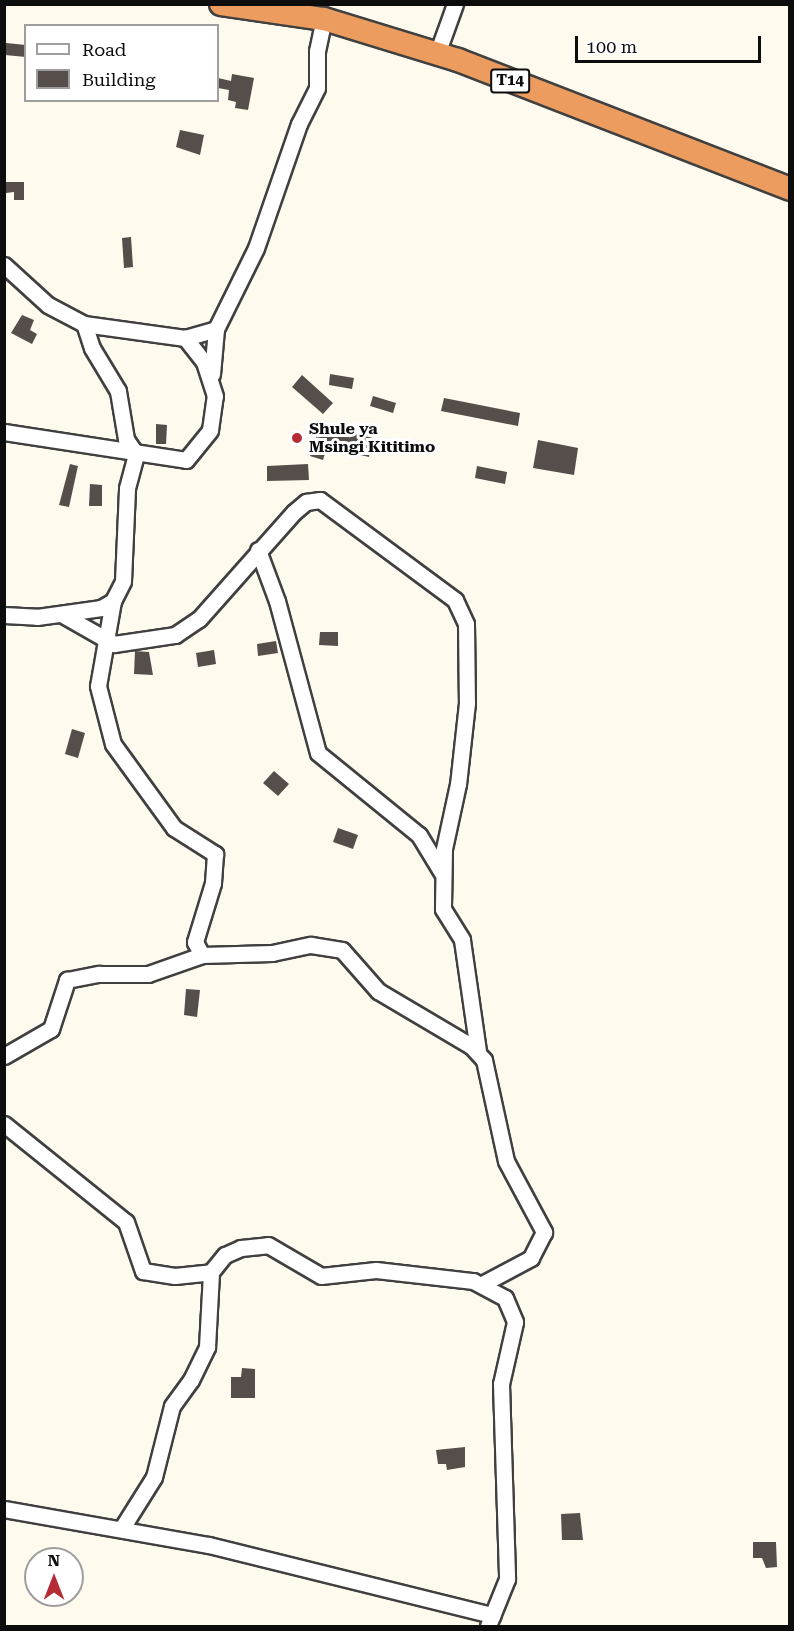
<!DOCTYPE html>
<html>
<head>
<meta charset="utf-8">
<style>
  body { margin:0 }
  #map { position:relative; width:794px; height:1631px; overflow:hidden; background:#fefaed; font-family:"Roboto Serif",serif }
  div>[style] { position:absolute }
  .building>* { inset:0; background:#554e4a }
  .roads { filter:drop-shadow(2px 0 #404040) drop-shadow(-2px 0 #404040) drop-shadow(0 2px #404040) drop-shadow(0 -2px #404040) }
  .minor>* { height:15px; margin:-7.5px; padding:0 7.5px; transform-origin:7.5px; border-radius:7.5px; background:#fff }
  .highway>* { height:22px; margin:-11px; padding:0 11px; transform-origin:11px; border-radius:11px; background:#eb9c5e }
  .dots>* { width:16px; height:16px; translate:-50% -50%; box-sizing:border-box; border:3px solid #fff; border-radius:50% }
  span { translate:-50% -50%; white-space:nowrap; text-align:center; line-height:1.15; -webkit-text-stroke:6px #fff; paint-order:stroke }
  .shield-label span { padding:2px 4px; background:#fff; border:2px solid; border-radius:4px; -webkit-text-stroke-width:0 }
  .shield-label { font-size:15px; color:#0d0d0d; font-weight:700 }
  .poi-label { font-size:16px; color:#0d0d0d; font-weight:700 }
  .left { translate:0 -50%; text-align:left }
  .frame { position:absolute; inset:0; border:6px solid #0d0d0d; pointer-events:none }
  .legend { position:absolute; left:24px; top:24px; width:195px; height:78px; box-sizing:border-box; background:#fff; border:2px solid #9e9e9e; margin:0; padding:8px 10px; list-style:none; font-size:18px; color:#0d0d0d }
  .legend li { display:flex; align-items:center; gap:12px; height:30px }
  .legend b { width:30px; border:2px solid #9e9e9e }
  .north { position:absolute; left:24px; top:1547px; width:60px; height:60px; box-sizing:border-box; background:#fff; border:2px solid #9e9e9e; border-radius:50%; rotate:0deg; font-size:16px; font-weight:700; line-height:24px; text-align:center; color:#0d0d0d }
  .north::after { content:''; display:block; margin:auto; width:21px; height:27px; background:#b42d36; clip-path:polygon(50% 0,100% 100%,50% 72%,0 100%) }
  .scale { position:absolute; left:575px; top:36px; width:186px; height:27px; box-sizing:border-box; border:3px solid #0d0d0d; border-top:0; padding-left:8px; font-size:18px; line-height:21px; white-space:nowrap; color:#0d0d0d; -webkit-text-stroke:4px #fff; paint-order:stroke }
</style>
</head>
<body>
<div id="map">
  <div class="building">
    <i style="clip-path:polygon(6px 43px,26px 45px,26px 57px,5px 55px)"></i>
    <i style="clip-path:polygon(232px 74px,254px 78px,248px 110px,235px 108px,236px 102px,228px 100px,229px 90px,218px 88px,218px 78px,231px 81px)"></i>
    <i style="clip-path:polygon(180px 130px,204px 135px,200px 155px,176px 147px)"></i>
    <i style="clip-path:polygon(6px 182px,24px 182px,24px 200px,14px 200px,14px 192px,6px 193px)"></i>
    <i style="clip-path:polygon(131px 237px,133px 267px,124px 268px,122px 238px)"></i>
    <i style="clip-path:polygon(22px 315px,34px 320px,30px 330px,37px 334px,32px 344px,11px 333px)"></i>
    <i style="clip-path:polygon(330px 374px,354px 378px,352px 389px,329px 385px)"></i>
    <i style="clip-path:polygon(302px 375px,333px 403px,323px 414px,292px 387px)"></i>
    <i style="clip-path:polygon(373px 396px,396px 403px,393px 413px,370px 406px)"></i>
    <i style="clip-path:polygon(444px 398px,520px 413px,518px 426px,441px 411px)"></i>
    <i style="clip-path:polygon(156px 424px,167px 425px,166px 444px,156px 444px)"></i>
    <i style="clip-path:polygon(320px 425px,373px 438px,369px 457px,327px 447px,323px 460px,310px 456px)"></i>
    <i style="clip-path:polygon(538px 440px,578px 448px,574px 475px,533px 468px)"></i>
    <i style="clip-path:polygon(70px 464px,78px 466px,69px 507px,59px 505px)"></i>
    <i style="clip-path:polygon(308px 464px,309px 480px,267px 481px,267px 466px)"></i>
    <i style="clip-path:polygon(477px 466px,507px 472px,505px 484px,475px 478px)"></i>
    <i style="clip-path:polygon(90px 484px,102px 485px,102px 506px,89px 506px)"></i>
    <i style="clip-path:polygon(320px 632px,338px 632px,338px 646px,319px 645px)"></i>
    <i style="clip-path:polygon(276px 641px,278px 653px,258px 656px,257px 644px)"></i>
    <i style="clip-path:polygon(214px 650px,216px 664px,198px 667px,196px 653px)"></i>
    <i style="clip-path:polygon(135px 651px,149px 652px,153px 675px,134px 674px)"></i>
    <i style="clip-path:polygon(72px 729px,85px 733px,78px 758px,65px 754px)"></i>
    <i style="clip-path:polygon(274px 771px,289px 784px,278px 796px,263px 783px)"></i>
    <i style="clip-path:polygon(338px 828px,358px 835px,353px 849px,333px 842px)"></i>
    <i style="clip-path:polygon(186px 989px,200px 990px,197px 1017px,184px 1015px)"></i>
    <i style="clip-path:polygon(242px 1368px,255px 1369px,255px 1398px,231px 1398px,231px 1377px,241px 1377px)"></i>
    <i style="clip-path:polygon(465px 1447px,465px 1467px,447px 1470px,446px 1464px,438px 1464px,436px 1450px)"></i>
    <i style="clip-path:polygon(580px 1513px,583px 1540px,562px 1540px,561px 1514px)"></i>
    <i style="clip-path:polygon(753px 1542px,776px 1542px,777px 1567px,766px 1568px,762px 1558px,753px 1558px)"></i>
  </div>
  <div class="roads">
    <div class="minor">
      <i style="left:437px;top:54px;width:53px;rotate:-70.2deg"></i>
      <i style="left:4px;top:265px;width:59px;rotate:42.3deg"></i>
      <i style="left:48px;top:305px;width:41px;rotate:27.8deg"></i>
      <i style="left:84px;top:324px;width:102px;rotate:7.9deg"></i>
      <i style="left:185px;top:338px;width:32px;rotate:-16deg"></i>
      <i style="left:216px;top:329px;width:90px;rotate:-63.7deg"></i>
      <i style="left:256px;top:248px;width:131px;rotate:-70.9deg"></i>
      <i style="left:299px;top:124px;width:40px;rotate:-63.4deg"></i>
      <i style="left:317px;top:88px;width:37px;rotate:-90deg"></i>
      <i style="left:317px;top:51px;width:33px;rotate:-78deg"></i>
      <i style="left:212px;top:374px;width:45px;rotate:-84.9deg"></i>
      <i style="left:4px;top:432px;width:184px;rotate:8.7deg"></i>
      <i style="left:186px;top:460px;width:38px;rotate:-51deg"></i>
      <i style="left:210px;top:430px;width:34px;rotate:-82deg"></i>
      <i style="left:215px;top:396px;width:36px;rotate:-108deg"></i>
      <i style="left:204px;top:362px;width:31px;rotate:-128deg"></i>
      <i style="left:258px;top:550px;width:54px;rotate:69.6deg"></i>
      <i style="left:277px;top:601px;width:157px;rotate:74.9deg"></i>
      <i style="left:318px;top:753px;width:130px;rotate:39.1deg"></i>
      <i style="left:419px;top:835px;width:44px;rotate:58.8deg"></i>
      <i style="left:113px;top:601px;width:86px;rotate:100deg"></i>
      <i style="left:98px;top:686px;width:60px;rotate:75.5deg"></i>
      <i style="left:113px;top:744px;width:104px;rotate:54deg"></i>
      <i style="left:174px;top:828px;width:49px;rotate:32.4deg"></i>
      <i style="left:215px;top:854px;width:29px;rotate:94deg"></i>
      <i style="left:213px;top:883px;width:62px;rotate:107deg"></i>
      <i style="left:195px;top:942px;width:15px;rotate:62deg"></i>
      <i style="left:4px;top:615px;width:33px;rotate:3deg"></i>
      <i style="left:37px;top:617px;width:65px;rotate:-8deg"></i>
      <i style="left:101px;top:608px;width:14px;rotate:-30deg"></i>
      <i style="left:113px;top:601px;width:22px;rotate:-63deg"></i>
      <i style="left:123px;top:581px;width:93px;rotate:-87.5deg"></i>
      <i style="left:127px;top:488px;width:35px;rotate:-75deg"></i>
      <i style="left:136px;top:454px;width:18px;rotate:-124deg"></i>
      <i style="left:126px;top:439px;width:49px;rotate:-99.5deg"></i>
      <i style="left:118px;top:391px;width:50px;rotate:-121.2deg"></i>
      <i style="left:92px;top:348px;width:25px;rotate:-108deg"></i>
      <i style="left:63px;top:615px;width:59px;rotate:29.6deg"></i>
      <i style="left:114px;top:644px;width:62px;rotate:-8.4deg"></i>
      <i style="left:175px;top:635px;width:29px;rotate:-34deg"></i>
      <i style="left:199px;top:619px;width:143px;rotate:-48.4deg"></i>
      <i style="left:294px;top:512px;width:16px;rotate:-40deg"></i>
      <i style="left:306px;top:502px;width:14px;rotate:-8deg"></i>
      <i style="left:320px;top:500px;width:168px;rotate:36.5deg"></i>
      <i style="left:455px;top:600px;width:26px;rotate:65deg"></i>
      <i style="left:466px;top:624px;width:79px;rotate:89.3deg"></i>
      <i style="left:467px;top:703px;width:81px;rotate:96.3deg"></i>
      <i style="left:458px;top:784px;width:66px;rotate:102.2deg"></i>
      <i style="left:444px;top:849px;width:60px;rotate:91deg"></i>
      <i style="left:443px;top:909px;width:36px;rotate:58deg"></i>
      <i style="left:462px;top:940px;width:112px;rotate:81.8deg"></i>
      <i style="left:4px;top:1056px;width:54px;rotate:-29.9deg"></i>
      <i style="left:51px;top:1029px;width:52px;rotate:-71.9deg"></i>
      <i style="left:67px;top:980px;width:33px;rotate:-11deg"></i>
      <i style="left:99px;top:974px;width:49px"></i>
      <i style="left:148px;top:974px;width:57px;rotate:-19.4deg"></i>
      <i style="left:202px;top:955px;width:70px;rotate:-1.6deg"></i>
      <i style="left:272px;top:953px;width:40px;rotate:-12deg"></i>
      <i style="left:311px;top:945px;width:31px;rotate:9deg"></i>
      <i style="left:342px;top:950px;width:55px;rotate:48.7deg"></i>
      <i style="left:378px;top:991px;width:108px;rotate:30.6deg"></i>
      <i style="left:471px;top:1046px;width:19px;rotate:47deg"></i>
      <i style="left:484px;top:1060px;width:103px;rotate:77.7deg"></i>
      <i style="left:506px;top:1161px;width:81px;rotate:61.8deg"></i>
      <i style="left:544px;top:1232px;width:29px;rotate:117deg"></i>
      <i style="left:531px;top:1258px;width:55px;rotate:152deg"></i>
      <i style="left:4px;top:1124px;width:156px;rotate:38.8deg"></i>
      <i style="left:126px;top:1222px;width:52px;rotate:70.9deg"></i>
      <i style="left:143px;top:1271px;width:32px;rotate:9deg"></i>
      <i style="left:175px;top:1276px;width:36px;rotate:-6deg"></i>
      <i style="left:4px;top:1509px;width:208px;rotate:10deg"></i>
      <i style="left:209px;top:1545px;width:292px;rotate:13.9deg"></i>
      <i style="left:122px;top:1528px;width:60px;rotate:-57.9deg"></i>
      <i style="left:154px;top:1477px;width:73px;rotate:-75.8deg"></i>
      <i style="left:172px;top:1406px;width:32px;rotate:-54deg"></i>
      <i style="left:191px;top:1380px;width:37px;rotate:-64deg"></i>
      <i style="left:207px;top:1347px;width:75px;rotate:-86.9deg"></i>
      <i style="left:211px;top:1272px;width:22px;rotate:-51deg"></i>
      <i style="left:225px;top:1255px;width:17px;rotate:-24deg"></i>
      <i style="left:241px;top:1248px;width:27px;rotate:-6deg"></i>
      <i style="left:268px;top:1245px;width:61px;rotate:30.3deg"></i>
      <i style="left:321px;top:1276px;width:55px;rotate:-6.2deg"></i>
      <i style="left:376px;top:1270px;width:98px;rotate:6.5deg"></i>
      <i style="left:473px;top:1281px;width:36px;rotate:28deg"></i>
      <i style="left:505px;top:1298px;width:26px;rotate:67deg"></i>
      <i style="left:515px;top:1322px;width:64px;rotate:102.7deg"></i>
      <i style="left:501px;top:1384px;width:195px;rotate:88.2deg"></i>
      <i style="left:507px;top:1579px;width:51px;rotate:112deg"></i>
    </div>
    <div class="highway">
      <i style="left:221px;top:4px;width:104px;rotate:8.3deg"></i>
      <i style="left:324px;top:19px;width:140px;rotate:17deg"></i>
      <i style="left:458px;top:60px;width:356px;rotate:21.2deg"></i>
    </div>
  </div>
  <div class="dots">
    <i style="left:297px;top:438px;background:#b42d36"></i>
  </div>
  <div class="shield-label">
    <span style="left:510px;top:81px">T14</span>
  </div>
  <div class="poi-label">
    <span class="left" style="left:309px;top:438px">Shule ya<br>Msingi Kititimo</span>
  </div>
  <div class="frame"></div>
  <ul class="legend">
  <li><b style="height:8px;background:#fff"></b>Road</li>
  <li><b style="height:16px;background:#554e4a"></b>Building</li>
  </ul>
  <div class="north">N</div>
  <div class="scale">100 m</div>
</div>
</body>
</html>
